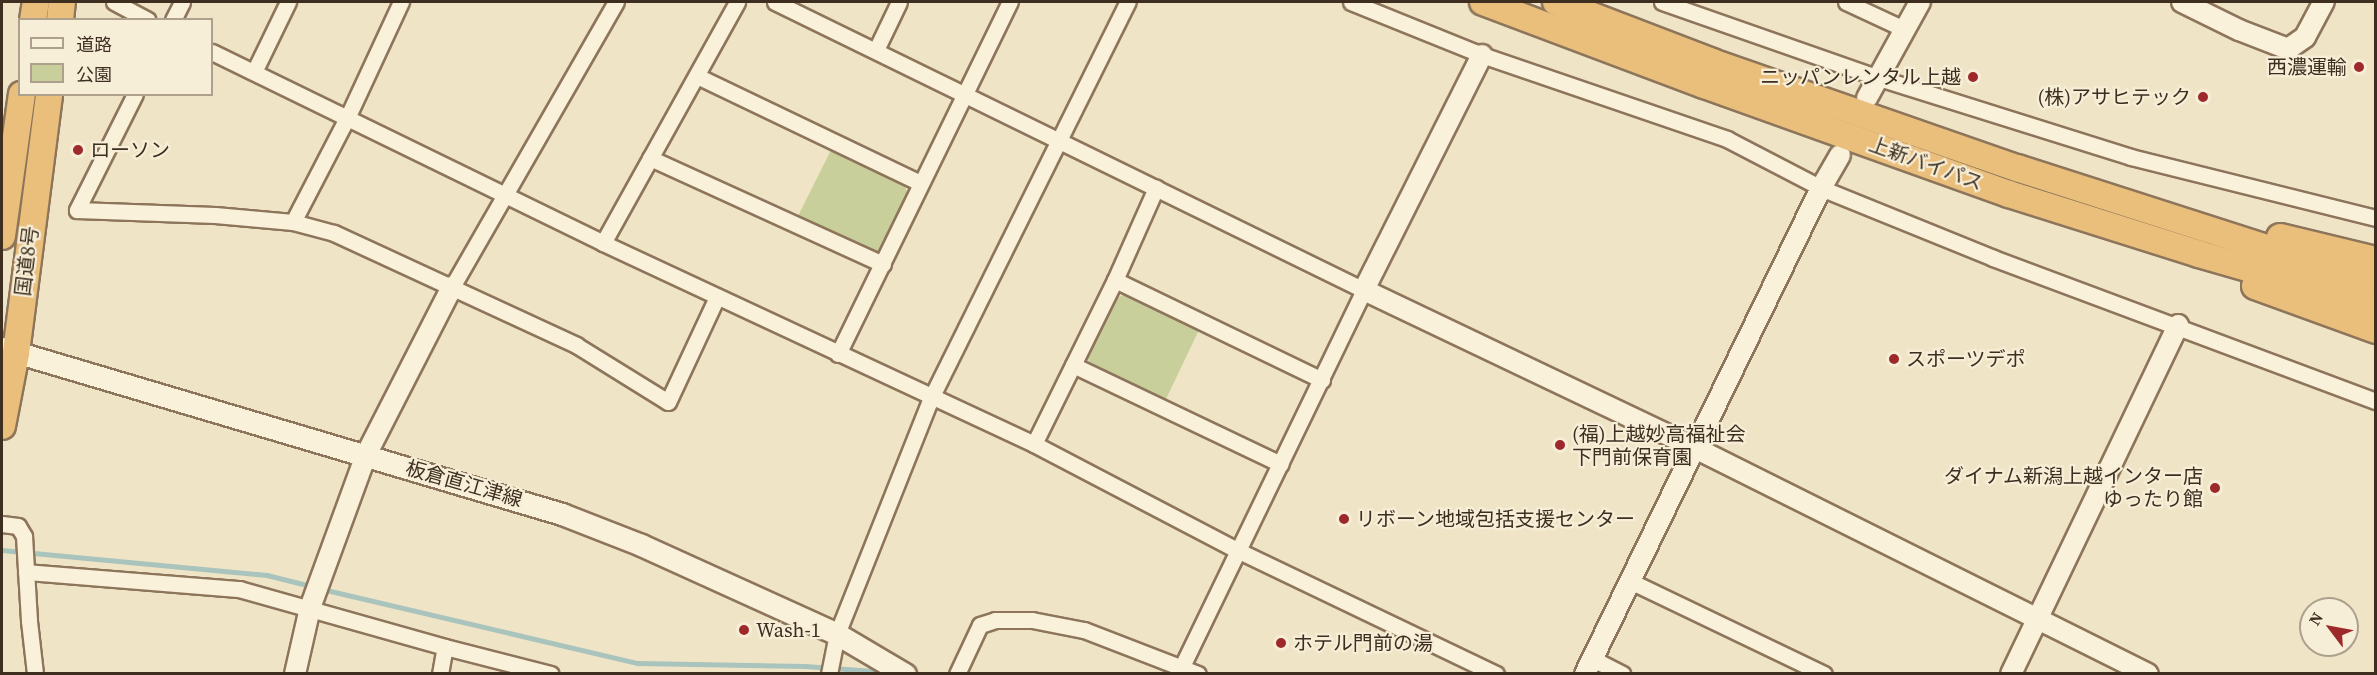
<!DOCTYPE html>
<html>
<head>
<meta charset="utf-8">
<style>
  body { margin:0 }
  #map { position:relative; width:2377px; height:675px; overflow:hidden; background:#f0e4c7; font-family:"Source Serif 4","Noto Sans JP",serif }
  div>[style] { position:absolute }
  .green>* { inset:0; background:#c9cf9a }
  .stream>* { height:4.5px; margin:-2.25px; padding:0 2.25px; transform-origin:2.25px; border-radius:2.25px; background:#a9c4bc }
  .roads { filter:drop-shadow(2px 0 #8d755b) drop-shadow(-2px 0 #8d755b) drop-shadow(0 2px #8d755b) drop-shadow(0 -2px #8d755b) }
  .minor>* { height:15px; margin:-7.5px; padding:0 7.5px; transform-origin:7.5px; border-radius:7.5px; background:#faf1db }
  .tertiary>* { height:20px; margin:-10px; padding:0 10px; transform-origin:10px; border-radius:10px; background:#faf1db }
  .secondary>* { height:21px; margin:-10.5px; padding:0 10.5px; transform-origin:10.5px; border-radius:10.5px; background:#faf1db }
  .trunk>* { height:26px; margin:-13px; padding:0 13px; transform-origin:13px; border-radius:13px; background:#eabe7b }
  .dots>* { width:16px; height:16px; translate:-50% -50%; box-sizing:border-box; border:3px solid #f7eed7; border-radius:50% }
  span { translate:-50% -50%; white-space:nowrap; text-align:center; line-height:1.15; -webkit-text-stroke:4.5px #f7eed7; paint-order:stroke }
  .poi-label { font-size:20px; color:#3d2e20 }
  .right { translate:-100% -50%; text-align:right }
  .left { translate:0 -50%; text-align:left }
  .street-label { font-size:20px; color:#3d2e20 }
  .frame { position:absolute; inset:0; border:3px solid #3d2e20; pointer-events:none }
  .legend { position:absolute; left:18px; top:18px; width:195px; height:78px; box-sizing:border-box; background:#f7eed7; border:2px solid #ada18e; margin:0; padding:8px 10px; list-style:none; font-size:18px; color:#3d2e20 }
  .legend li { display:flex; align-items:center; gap:12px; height:30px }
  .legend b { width:30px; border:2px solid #ada18e }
  .north { position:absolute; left:2299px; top:597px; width:60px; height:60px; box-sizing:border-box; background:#f7eed7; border:2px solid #ada18e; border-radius:50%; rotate:302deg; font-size:16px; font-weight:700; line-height:24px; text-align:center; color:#3d2e20 }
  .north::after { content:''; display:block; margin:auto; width:21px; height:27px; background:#9e292b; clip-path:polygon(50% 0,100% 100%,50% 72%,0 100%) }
</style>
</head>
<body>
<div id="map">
  <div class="green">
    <i style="clip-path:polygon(832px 148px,904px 184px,907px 192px,879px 253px,871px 254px,797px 218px)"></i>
    <i style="clip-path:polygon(1124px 295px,1199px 330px,1166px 399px,1090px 364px,1087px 356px,1116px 298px)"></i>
  </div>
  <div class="stream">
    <i style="left:2px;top:550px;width:266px;rotate:5.4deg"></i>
    <i style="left:267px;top:575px;width:45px;rotate:14deg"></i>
    <i style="left:322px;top:589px;width:325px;rotate:13.2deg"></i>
    <i style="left:638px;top:663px;width:167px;rotate:1deg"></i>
    <i style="left:805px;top:666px;width:82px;rotate:4.2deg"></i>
  </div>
  <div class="roads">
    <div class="minor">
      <i style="left:114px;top:2px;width:38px;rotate:28deg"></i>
      <i style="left:775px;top:2px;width:656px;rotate:26.06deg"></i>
      <i style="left:1364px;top:290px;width:418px;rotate:115.8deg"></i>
      <i style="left:1351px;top:2px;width:141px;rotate:22deg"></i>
      <i style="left:1482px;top:55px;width:259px;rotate:18.9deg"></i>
      <i style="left:1727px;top:139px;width:106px;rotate:27.5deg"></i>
      <i style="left:1821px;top:188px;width:186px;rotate:22.1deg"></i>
      <i style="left:1993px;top:258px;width:409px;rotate:20.5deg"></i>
      <i style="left:1662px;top:2px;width:227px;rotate:19.3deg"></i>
      <i style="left:1876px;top:77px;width:267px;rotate:17.4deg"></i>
      <i style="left:2131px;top:157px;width:252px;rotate:14deg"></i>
      <i style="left:1846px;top:2px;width:64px;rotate:25deg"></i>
      <i style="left:173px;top:20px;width:20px;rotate:-63deg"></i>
      <i style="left:876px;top:50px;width:53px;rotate:-64.4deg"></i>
      <i style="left:212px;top:52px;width:435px;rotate:26deg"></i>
      <i style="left:603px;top:243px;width:476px;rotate:25deg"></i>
      <i style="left:1034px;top:444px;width:231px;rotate:27.6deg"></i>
      <i style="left:1239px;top:551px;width:285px;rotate:25.6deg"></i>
      <i style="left:254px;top:72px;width:78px;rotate:-64.1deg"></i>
      <i style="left:697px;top:76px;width:247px;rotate:25.6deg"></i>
      <i style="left:135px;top:94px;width:130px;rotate:116.6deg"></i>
      <i style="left:77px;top:210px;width:138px;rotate:2.1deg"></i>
      <i style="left:215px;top:215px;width:78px;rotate:5.1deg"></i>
      <i style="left:293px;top:222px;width:42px;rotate:15deg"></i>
      <i style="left:334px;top:233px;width:267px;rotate:24.8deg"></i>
      <i style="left:576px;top:345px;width:108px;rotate:31.8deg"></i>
      <i style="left:668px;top:402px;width:116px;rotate:-65deg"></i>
      <i style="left:650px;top:158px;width:256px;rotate:24.5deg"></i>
      <i style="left:293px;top:222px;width:119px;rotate:-62.6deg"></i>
      <i style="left:348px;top:116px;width:126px;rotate:-65.1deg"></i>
      <i style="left:603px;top:243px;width:276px;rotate:-60.9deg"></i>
      <i style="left:1115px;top:280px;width:230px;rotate:25.8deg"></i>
      <i style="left:452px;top:287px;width:329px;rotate:-60.1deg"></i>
      <i style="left:838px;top:354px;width:392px;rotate:-64deg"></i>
      <i style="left:1073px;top:365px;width:230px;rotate:25.5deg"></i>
      <i style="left:1034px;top:444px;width:183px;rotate:-63.7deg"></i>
      <i style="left:1115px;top:280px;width:101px;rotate:-66deg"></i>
      <i style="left:2px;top:524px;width:16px;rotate:7deg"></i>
      <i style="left:18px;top:526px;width:12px;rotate:59deg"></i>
      <i style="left:24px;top:536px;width:85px;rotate:86.6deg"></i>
      <i style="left:29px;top:621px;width:53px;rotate:83.5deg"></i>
      <i style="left:26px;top:572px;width:214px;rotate:4.6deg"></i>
      <i style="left:239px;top:589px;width:214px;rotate:15.7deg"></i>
      <i style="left:445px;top:647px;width:109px;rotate:14.3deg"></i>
      <i style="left:1630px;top:581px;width:215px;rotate:25.6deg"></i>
      <i style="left:1593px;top:659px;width:33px;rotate:27deg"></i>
      <i style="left:440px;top:674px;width:27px;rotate:-80deg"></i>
      <i style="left:829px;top:674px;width:41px;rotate:-78.7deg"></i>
      <i style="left:837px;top:634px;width:254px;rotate:-68.3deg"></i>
      <i style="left:931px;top:398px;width:442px;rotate:-63.6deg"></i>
      <i style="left:957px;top:674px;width:54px;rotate:-64.9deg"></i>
      <i style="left:980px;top:625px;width:16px;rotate:-18deg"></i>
      <i style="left:995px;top:620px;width:37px"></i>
      <i style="left:1032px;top:620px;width:53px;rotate:10.9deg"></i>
      <i style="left:1084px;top:630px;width:122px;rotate:21.1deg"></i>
    </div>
    <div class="tertiary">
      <i style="left:2182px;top:2px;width:64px;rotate:26.2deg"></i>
      <i style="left:2239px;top:30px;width:53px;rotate:21.2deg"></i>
      <i style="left:2288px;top:49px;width:21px;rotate:-35deg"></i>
      <i style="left:2305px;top:37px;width:40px;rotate:-62deg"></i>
      <i style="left:1482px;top:55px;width:263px;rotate:116.7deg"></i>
      <i style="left:1364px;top:290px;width:367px;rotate:25.5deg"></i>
      <i style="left:1695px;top:448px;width:506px;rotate:26.51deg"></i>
      <i style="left:1867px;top:98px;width:110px;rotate:-61.1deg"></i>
      <i style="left:295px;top:674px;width:68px;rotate:-77.2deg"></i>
      <i style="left:310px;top:608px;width:163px;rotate:-69.9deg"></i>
      <i style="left:366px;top:455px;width:189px;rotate:-62.9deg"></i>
      <i style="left:1585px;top:674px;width:540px;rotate:-64.1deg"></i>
      <i style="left:1821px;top:188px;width:38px;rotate:-60deg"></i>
      <i style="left:2011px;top:674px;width:387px;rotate:-64.4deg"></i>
    </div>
    <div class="secondary">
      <i style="left:2px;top:348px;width:584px;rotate:16.51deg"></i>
      <i style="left:562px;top:514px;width:85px;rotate:21.4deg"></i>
      <i style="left:641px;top:545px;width:215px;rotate:24.4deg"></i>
      <i style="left:837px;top:634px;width:79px;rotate:30.5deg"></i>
    </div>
    <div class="trunk">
      <i style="left:1483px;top:2px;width:236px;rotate:20.6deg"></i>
      <i style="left:1704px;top:85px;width:324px;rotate:19.7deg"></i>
      <i style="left:2009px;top:194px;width:199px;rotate:17.5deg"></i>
      <i style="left:2199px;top:254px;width:184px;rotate:16.1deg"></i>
      <i style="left:1556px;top:2px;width:167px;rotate:21deg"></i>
      <i style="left:1712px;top:62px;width:323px;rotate:19.2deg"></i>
      <i style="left:2017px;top:168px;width:377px;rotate:17.8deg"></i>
      <i style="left:33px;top:20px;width:18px;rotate:-81deg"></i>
      <i style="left:60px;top:20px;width:18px;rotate:-84deg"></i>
      <i style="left:2px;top:236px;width:143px;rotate:-82deg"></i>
      <i style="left:2280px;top:237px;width:99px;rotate:13.5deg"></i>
      <i style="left:2255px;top:286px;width:129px;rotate:20deg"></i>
      <i style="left:2px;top:426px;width:74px;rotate:-79.1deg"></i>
      <i style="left:16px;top:353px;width:261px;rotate:-82.7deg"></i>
    </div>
  </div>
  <div class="dots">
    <i style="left:2359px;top:67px;background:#9e292b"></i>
    <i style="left:1973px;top:77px;background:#9e292b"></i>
    <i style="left:2203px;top:97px;background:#9e292b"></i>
    <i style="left:78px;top:150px;background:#9e292b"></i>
    <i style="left:1894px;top:359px;background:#9e292b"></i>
    <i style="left:1560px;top:445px;background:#9e292b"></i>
    <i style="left:2215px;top:488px;background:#9e292b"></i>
    <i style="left:1344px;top:519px;background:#9e292b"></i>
    <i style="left:744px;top:630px;background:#9e292b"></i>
    <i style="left:1281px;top:643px;background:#9e292b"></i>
  </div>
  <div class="poi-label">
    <span class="right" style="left:2347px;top:67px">西濃運輸</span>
    <span class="right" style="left:1961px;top:77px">ニッパンレンタル上越</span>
    <span class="right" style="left:2191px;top:97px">(株)アサヒテック</span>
    <span class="left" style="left:90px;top:150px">ローソン</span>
    <span class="left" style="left:1906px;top:359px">スポーツデポ</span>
    <span class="left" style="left:1572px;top:446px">(福)上越妙高福祉会<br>下門前保育園</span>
    <span class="right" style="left:2203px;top:488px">ダイナム新潟上越インター店<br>ゆったり館</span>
    <span class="left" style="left:1356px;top:519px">リボーン地域包括支援センター</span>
    <span class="left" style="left:756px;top:630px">Wash-1</span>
    <span class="left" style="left:1293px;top:643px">ホテル門前の湯</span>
  </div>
  <div class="street-label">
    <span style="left:1926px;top:164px;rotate:20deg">上新バイパス</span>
    <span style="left:27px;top:261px;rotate:-83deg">国道8号</span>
    <span style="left:464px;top:484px;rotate:16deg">板倉直江津線</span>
  </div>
  <div class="frame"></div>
  <ul class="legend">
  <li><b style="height:8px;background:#faf1db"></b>道路</li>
  <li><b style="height:16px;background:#c9cf9a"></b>公園</li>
  </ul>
  <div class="north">N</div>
</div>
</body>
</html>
